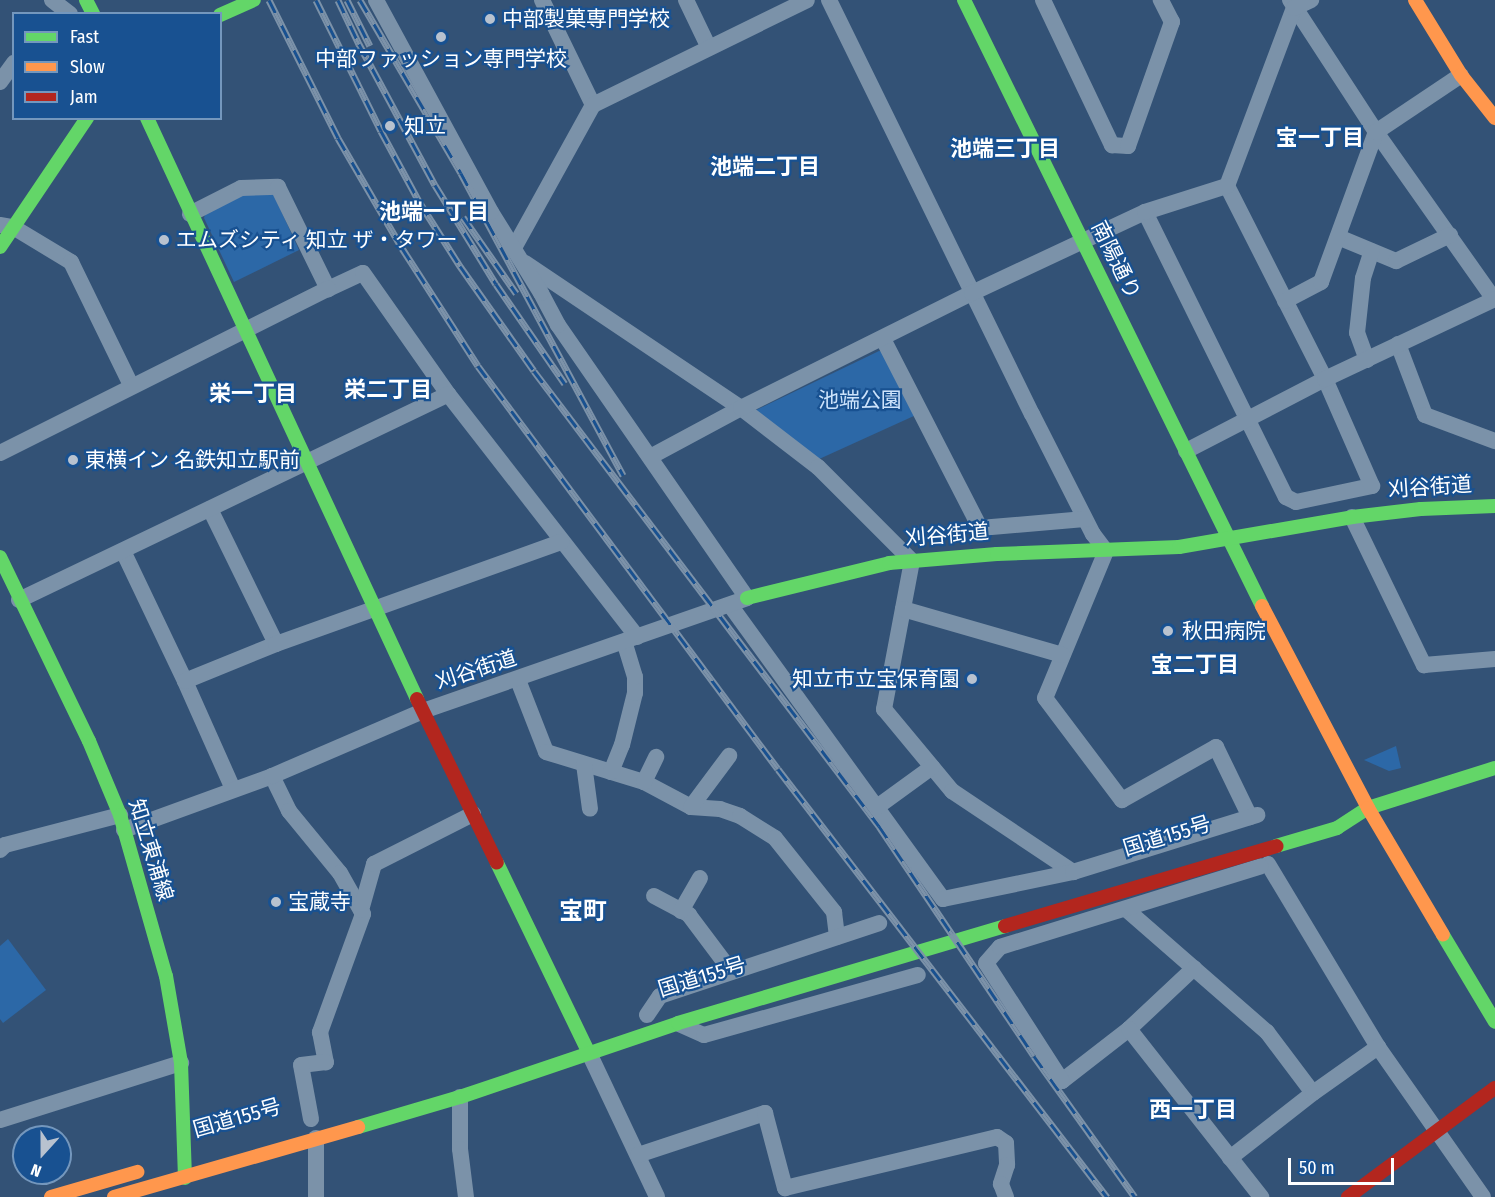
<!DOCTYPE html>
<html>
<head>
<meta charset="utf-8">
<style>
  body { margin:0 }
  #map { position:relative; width:1495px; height:1197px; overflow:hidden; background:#335276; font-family:"Fira Sans Condensed","Noto Sans JP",sans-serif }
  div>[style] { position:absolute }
  .green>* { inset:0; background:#2c68a7 }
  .street>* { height:16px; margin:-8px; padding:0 8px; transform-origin:8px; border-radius:8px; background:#7b92a9 }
  .fast>* { height:14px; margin:-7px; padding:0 7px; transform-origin:7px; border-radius:7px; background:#63d668 }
  .slow>* { height:14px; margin:-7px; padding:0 7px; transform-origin:7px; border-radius:7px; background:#ff974d }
  .jam>* { height:14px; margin:-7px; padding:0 7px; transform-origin:7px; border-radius:7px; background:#b3261e }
  .rail>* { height:7px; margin-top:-3.5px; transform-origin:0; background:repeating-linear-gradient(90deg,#185191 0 14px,#7c92a9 0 28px); box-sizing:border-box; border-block:2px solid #7c92a9 }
  .dots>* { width:16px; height:16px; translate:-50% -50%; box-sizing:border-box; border:3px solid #185191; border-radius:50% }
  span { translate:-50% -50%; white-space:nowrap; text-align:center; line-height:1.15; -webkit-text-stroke:4.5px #185191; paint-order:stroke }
  .poi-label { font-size:21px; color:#fff }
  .left { translate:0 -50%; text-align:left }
  .right { translate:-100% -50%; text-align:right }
  .street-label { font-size:21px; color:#fff }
  .park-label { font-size:21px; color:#cde3fb }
  .neighbourhood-label { font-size:22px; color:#fff; font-weight:700 }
  .quarter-label { font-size:24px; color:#fff; font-weight:700 }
  .legend { position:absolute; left:12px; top:12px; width:210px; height:108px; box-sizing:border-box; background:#185191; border:2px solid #7497bd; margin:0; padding:8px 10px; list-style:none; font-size:18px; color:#fff }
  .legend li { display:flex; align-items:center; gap:12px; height:30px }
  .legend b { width:30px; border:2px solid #7497bd }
  .north { position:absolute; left:12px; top:1125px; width:60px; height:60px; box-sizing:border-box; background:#185191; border:2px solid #7497bd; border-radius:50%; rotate:201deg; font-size:16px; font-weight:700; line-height:24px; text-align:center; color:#fff }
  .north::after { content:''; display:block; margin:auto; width:21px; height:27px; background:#b8c2cf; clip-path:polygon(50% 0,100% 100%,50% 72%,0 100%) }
  .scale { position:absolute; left:1288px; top:1158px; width:106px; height:27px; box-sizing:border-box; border:3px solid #fff; border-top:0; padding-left:8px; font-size:18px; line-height:21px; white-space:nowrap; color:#fff; -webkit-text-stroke:4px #185191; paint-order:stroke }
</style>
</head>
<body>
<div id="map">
  <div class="green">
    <i style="clip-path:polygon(273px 193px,299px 250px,234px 282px,204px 218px,206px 211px,243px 195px)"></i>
    <i style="clip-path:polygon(879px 351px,885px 352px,916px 415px,817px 460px,754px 411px)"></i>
    <i style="clip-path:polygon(1396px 746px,1401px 768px,1389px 771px,1364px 760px)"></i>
    <i style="clip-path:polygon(8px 939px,46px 990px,3px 1023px,0 1019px,0 946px)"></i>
  </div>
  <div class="street">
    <i style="left:52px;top:0;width:23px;rotate:38deg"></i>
    <i style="left:542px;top:0;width:117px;rotate:64.1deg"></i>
    <i style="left:686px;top:0;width:53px;rotate:64.4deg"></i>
    <i style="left:829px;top:0;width:461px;rotate:63.9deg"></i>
    <i style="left:1032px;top:414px;width:135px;rotate:63.1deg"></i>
    <i style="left:1093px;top:534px;width:21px;rotate:53deg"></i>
    <i style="left:1106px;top:551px;width:159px;rotate:112.5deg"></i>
    <i style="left:1045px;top:698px;width:128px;rotate:53deg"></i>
    <i style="left:1122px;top:800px;width:108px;rotate:-29.4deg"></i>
    <i style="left:1216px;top:747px;width:78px;rotate:64.1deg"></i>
    <i style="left:1043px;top:0;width:161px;rotate:64.6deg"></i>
    <i style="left:1112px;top:145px;width:16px;rotate:4deg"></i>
    <i style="left:1128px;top:146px;width:132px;rotate:-70.5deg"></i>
    <i style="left:1172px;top:22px;width:25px;rotate:-117deg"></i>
    <i style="left:1290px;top:0;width:158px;rotate:56.9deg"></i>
    <i style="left:1376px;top:132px;width:204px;rotate:54.8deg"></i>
    <i style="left:0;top:82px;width:24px;rotate:-54deg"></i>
    <i style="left:1145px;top:212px;width:318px;rotate:63.7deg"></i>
    <i style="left:1286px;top:497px;width:11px;rotate:27deg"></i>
    <i style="left:1296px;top:502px;width:78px;rotate:-11.9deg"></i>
    <i style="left:1372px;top:486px;width:117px;rotate:-113.7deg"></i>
    <i style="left:1325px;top:379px;width:216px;rotate:-116.9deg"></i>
    <i style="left:1227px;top:186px;width:190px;rotate:-69.4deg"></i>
    <i style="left:1294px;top:8px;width:19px;rotate:-25deg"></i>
    <i style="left:190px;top:214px;width:57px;rotate:-27deg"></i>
    <i style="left:241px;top:188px;width:37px;rotate:-2deg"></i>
    <i style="left:278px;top:187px;width:114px;rotate:63.9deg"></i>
    <i style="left:328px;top:289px;width:38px;rotate:-25deg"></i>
    <i style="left:363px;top:273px;width:148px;rotate:54.9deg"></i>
    <i style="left:448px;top:394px;width:308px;rotate:52.1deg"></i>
    <i style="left:0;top:225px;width:13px;rotate:9deg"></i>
    <i style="left:13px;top:227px;width:68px;rotate:31.1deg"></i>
    <i style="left:71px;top:262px;width:137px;rotate:64deg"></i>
    <i style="left:1338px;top:237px;width:63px;rotate:22.5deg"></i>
    <i style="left:1396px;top:261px;width:60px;rotate:-25.7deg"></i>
    <i style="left:514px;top:248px;width:163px;rotate:-61.1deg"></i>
    <i style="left:593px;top:105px;width:238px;rotate:-26.1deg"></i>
    <i style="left:525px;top:263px;width:260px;rotate:33.9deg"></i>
    <i style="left:741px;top:408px;width:97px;rotate:37.5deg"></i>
    <i style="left:818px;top:467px;width:133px;rotate:45deg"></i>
    <i style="left:912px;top:561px;width:151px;rotate:100.7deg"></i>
    <i style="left:884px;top:709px;width:107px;rotate:50.3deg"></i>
    <i style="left:952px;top:791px;width:146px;rotate:33.8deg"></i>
    <i style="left:1285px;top:301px;width:41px;rotate:-27.8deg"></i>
    <i style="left:1321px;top:282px;width:160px;rotate:-69.9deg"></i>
    <i style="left:1376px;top:132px;width:102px;rotate:-33.8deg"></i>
    <i style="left:883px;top:339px;width:212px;rotate:62.8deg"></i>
    <i style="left:980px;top:528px;width:105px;rotate:-4.9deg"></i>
    <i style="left:1398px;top:344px;width:76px;rotate:69.2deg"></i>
    <i style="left:1425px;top:415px;width:75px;rotate:20.4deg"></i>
    <i style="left:1367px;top:360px;width:29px;rotate:-110deg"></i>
    <i style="left:1357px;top:333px;width:55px;rotate:-83.8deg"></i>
    <i style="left:1363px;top:278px;width:28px;rotate:-72deg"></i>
    <i style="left:1186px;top:451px;width:157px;rotate:-27.4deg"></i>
    <i style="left:1325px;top:379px;width:188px;rotate:-25.2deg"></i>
    <i style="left:0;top:453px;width:367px;rotate:-26.6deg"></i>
    <i style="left:650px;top:457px;width:103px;rotate:-28.3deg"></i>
    <i style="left:741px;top:408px;width:258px;rotate:-26.5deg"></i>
    <i style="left:972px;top:293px;width:191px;rotate:-25.1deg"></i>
    <i style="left:1145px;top:212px;width:86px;rotate:-17.6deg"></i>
    <i style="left:210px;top:509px;width:150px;rotate:63.9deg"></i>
    <i style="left:1352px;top:517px;width:165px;rotate:64.1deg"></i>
    <i style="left:1424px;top:665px;width:71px;rotate:-4.8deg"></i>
    <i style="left:123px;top:551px;width:144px;rotate:64.5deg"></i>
    <i style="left:19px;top:600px;width:476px;rotate:-25.6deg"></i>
    <i style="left:730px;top:605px;width:363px;rotate:54.1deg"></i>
    <i style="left:943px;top:899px;width:133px;rotate:-11.7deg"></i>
    <i style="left:1073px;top:872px;width:193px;rotate:-17.2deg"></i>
    <i style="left:903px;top:609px;width:166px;rotate:16.1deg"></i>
    <i style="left:518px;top:680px;width:77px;rotate:68.7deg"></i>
    <i style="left:546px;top:752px;width:102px;rotate:17deg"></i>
    <i style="left:644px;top:782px;width:53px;rotate:28deg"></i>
    <i style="left:691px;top:807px;width:29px;rotate:4deg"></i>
    <i style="left:720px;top:809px;width:21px;rotate:19deg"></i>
    <i style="left:740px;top:816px;width:41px;rotate:32.2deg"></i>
    <i style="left:775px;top:838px;width:95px;rotate:51.4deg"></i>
    <i style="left:834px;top:912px;width:25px;rotate:83deg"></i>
    <i style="left:584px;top:764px;width:45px;rotate:82.4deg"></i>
    <i style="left:611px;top:772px;width:29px;rotate:-68deg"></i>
    <i style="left:622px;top:745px;width:54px;rotate:-76deg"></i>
    <i style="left:635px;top:693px;width:16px;rotate:-90deg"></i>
    <i style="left:635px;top:677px;width:37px;rotate:-107deg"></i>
    <i style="left:272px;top:776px;width:39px;rotate:64deg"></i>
    <i style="left:289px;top:811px;width:80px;rotate:50.6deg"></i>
    <i style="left:340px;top:873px;width:47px;rotate:60.7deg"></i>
    <i style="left:363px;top:914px;width:126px;rotate:110deg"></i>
    <i style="left:320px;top:1032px;width:31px;rotate:79deg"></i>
    <i style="left:326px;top:1062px;width:25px;rotate:173deg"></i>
    <i style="left:301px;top:1065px;width:55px;rotate:79.5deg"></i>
    <i style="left:644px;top:782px;width:28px;rotate:-64deg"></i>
    <i style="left:233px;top:789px;width:118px;rotate:-114deg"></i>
    <i style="left:185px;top:681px;width:98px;rotate:-22.1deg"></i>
    <i style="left:276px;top:644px;width:303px;rotate:-19.7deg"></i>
    <i style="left:691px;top:807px;width:64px;rotate:-53.3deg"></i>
    <i style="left:877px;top:807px;width:68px;rotate:-36deg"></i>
    <i style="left:124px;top:830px;width:158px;rotate:-20deg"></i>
    <i style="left:272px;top:776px;width:164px;rotate:-23.3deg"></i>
    <i style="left:423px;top:711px;width:343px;rotate:-19.2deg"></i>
    <i style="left:747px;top:598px;width:332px;rotate:-124.7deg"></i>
    <i style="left:558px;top:325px;width:36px;rotate:-118deg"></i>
    <i style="left:541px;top:293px;width:95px;rotate:-121.7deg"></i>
    <i style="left:491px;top:212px;width:241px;rotate:-118.5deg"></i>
    <i style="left:0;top:850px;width:7px;rotate:-45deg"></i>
    <i style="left:5px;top:845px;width:119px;rotate:-14.6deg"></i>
    <i style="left:1268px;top:864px;width:214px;rotate:59deg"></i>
    <i style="left:1378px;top:1047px;width:183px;rotate:55deg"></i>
    <i style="left:654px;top:896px;width:40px;rotate:28deg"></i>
    <i style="left:689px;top:915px;width:70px;rotate:53.1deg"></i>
    <i style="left:361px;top:910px;width:48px;rotate:-74.2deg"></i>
    <i style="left:374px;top:864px;width:111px;rotate:-26.8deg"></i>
    <i style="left:1127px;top:910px;width:186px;rotate:41.1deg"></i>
    <i style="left:1267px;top:1032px;width:76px;rotate:53deg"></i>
    <i style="left:681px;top:911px;width:38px;rotate:-60deg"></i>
    <i style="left:1194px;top:968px;width:89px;rotate:136.8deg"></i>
    <i style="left:1129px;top:1029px;width:85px;rotate:142.2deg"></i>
    <i style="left:1062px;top:1081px;width:140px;rotate:-122.8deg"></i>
    <i style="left:986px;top:963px;width:21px;rotate:-49deg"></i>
    <i style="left:1000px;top:947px;width:273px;rotate:-17.2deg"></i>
    <i style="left:647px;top:1015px;width:23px;rotate:-56deg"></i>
    <i style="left:660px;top:996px;width:231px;rotate:-18.4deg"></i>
    <i style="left:679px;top:1024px;width:27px;rotate:24deg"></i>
    <i style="left:704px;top:1035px;width:222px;rotate:-15.7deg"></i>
    <i style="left:1129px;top:1029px;width:214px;rotate:51.8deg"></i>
    <i style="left:589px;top:1053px;width:159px;rotate:64.7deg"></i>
    <i style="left:460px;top:1097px;width:52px;rotate:90deg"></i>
    <i style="left:460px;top:1149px;width:48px;rotate:82.9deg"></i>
    <i style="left:0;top:1120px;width:190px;rotate:-17.5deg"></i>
    <i style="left:316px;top:1138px;width:59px;rotate:90deg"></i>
    <i style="left:638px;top:1155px;width:134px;rotate:-18.3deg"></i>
    <i style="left:765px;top:1113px;width:78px;rotate:75.1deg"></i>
    <i style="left:785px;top:1188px;width:218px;rotate:-13.5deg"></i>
    <i style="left:997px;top:1137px;width:11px;rotate:34deg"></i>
    <i style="left:1006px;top:1143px;width:22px;rotate:87deg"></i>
    <i style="left:1007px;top:1165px;width:20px;rotate:108deg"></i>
    <i style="left:1001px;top:1184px;width:14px;rotate:69deg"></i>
    <i style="left:1230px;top:1158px;width:105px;rotate:-38.1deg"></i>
    <i style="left:1313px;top:1093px;width:80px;rotate:-35.3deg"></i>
  </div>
  <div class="fast">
    <i style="left:86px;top:0;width:16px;rotate:63deg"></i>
    <i style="left:964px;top:0;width:675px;rotate:63.81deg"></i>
    <i style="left:220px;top:15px;width:37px;rotate:-24deg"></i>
    <i style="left:147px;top:118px;width:641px;rotate:65.07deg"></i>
    <i style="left:0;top:247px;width:156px;rotate:-56deg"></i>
    <i style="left:0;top:557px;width:204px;rotate:64.2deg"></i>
    <i style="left:89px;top:741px;width:80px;rotate:67.3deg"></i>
    <i style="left:120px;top:815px;width:167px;rotate:74.1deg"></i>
    <i style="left:166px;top:976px;width:88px;rotate:80.2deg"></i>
    <i style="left:181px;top:1063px;width:115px;rotate:88deg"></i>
    <i style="left:747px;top:598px;width:146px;rotate:-13.8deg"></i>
    <i style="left:889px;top:563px;width:108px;rotate:-4.8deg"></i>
    <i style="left:997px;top:554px;width:182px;rotate:-2.2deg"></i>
    <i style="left:1179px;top:547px;width:176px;rotate:-9.8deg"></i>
    <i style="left:1352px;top:517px;width:69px;rotate:-6.6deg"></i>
    <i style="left:1421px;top:509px;width:74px;rotate:-2.3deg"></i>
    <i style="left:1276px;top:846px;width:64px;rotate:-16.4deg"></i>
    <i style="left:1337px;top:828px;width:37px;rotate:-33deg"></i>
    <i style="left:1368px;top:808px;width:133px;rotate:-17.5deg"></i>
    <i style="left:497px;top:863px;width:211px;rotate:64.2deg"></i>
    <i style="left:1443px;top:935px;width:101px;rotate:59.1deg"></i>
    <i style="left:358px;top:1127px;width:106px;rotate:-16.4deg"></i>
    <i style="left:460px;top:1097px;width:230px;rotate:-18.7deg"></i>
    <i style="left:678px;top:1023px;width:341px;rotate:-16.5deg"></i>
  </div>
  <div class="slow">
    <i style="left:1415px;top:0;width:88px;rotate:58.5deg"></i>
    <i style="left:1461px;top:75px;width:55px;rotate:51.7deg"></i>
    <i style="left:1262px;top:606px;width:228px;rotate:62.3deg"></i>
    <i style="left:1368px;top:808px;width:147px;rotate:59.4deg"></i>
    <i style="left:51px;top:1197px;width:90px;rotate:-16.2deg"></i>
    <i style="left:114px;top:1197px;width:254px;rotate:-16deg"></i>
  </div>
  <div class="jam">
    <i style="left:417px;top:699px;width:182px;rotate:64deg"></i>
    <i style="left:1005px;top:926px;width:283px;rotate:-16.4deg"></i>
    <i style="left:1348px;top:1197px;width:183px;rotate:-36.6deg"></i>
  </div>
  <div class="rail">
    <i style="left:269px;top:0;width:154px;rotate:63.4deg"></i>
    <i style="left:338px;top:138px;width:127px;rotate:59.8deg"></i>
    <i style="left:402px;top:248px;width:140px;rotate:57.2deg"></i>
    <i style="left:478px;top:366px;width:502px;rotate:53.34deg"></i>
    <i style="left:778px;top:769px;width:540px;rotate:52.45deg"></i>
    <i style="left:316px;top:0;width:146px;rotate:63.6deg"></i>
    <i style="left:381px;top:131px;width:82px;rotate:61.6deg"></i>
    <i style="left:420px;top:203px;width:75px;rotate:57.6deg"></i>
    <i style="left:460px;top:266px;width:128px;rotate:54.8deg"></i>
    <i style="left:534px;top:371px;width:571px;rotate:52.83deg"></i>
    <i style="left:879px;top:826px;width:277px;rotate:56deg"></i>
    <i style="left:1034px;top:1056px;width:173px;rotate:54.4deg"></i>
    <i style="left:338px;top:0;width:49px;rotate:64.5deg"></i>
    <i style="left:359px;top:44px;width:160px;rotate:61.7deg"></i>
    <i style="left:435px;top:185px;width:116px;rotate:58.4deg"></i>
    <i style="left:496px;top:284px;width:121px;rotate:55.4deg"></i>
    <i style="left:347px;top:0;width:51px;rotate:63.4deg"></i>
    <i style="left:360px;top:0;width:200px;rotate:59.7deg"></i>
    <i style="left:461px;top:173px;width:343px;rotate:61.8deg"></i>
    <i style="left:463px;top:217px;width:93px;rotate:55.1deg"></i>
  </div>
  <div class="dots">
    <i style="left:490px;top:19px;background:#b8c2cf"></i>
    <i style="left:441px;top:37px;background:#b8c2cf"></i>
    <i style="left:390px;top:126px;background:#b8c2cf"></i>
    <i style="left:164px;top:240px;background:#b8c2cf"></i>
    <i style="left:73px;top:460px;background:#b8c2cf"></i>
    <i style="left:1168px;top:631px;background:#b8c2cf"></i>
    <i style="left:972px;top:679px;background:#b8c2cf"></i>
    <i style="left:276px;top:902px;background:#b8c2cf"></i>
  </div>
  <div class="poi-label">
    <span class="left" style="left:502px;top:19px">中部製菓専門学校</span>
    <span style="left:441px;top:59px">中部ファッション専門学校</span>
    <span class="left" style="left:404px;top:126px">知立</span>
    <span class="left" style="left:176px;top:240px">エムズシティ 知立 ザ・タワー</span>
    <span class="left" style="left:85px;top:460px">東横イン 名鉄知立駅前</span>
    <span class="left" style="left:1182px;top:631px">秋田病院</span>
    <span class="right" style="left:960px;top:679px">知立市立宝保育園</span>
    <span class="left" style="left:288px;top:902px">宝蔵寺</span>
  </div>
  <div class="street-label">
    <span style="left:1116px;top:260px;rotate:64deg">南陽通り</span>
    <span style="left:1430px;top:487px;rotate:-4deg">刈谷街道</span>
    <span style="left:947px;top:535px;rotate:-5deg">刈谷街道</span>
    <span style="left:476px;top:670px;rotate:-18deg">刈谷街道</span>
    <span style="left:1167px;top:836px;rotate:-17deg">国道155号</span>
    <span style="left:151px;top:850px;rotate:73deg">知立東浦線</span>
    <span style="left:702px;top:977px;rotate:-17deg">国道155号</span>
    <span style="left:237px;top:1118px;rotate:-16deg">国道155号</span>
  </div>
  <div class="park-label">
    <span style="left:860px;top:400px">池端公園</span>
  </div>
  <div class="neighbourhood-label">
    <span style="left:1320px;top:138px">宝一丁目</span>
    <span style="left:1005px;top:149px">池端三丁目</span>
    <span style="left:765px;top:167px">池端二丁目</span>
    <span style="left:434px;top:212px">池端一丁目</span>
    <span style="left:388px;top:390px">栄二丁目</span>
    <span style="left:253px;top:394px">栄一丁目</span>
    <span style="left:1195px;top:665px">宝二丁目</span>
    <span style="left:1193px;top:1110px">西一丁目</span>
  </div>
  <div class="quarter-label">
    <span style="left:583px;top:912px">宝町</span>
  </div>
  <ul class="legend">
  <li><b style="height:8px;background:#63d668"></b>Fast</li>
  <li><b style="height:8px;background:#ff974d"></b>Slow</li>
  <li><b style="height:8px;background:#b3261e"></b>Jam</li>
  </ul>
  <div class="north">N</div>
  <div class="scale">50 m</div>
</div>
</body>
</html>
